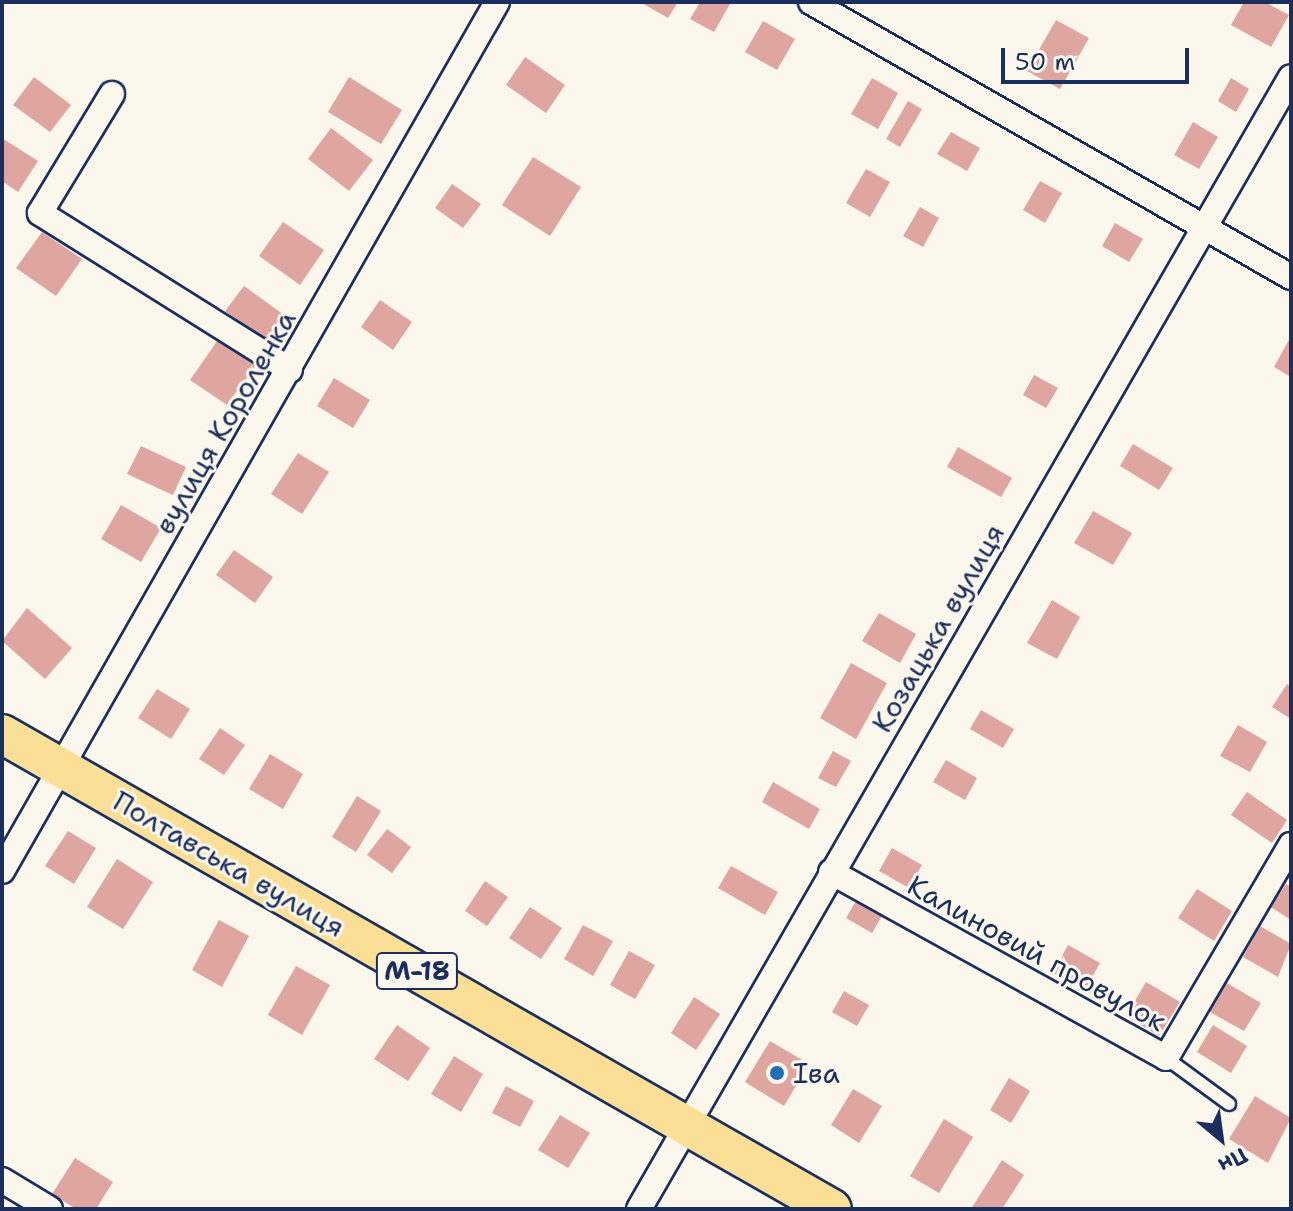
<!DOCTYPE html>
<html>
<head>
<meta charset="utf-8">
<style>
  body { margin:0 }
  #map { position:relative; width:1293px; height:1211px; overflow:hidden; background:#fbf7ec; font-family:"Shantell Sans",sans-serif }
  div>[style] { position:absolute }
  .building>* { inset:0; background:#dfa5a0 }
  .roads { filter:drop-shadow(2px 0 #1b2f5e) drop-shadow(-2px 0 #1b2f5e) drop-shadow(0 2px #1b2f5e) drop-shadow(0 -2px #1b2f5e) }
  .service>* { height:12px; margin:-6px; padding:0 6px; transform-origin:6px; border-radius:6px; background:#fbf7ec }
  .minor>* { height:24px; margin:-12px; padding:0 12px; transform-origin:12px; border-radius:12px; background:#fbf7ec }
  .trunk>* { height:38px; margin:-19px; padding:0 19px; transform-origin:19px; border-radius:19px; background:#fbdf96 }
  .dots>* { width:22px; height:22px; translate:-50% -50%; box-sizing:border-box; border:4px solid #fbf7ec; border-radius:50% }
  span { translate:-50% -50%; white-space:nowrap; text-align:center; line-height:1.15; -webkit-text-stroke:6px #fbf7ec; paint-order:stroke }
  .shield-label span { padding:2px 6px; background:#fbf7ec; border:2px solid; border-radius:6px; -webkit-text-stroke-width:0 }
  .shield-label { font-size:26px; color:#1b2f5e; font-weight:700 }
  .street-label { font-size:28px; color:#1b2f5e }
  .poi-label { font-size:28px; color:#1b2f5e }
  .left { translate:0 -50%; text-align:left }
  .frame { position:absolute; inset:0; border:4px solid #1b2f5e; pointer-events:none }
  .north { position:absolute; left:1181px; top:1099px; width:80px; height:80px; -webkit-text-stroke:6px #fbf7ec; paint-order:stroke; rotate:151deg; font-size:22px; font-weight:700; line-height:32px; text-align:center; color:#1b2f5e }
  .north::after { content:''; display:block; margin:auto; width:28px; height:36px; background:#1b2f5e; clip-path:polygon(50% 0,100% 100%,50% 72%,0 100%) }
  .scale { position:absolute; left:1001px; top:48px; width:188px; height:36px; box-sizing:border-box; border:4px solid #1b2f5e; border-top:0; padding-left:10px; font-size:24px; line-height:28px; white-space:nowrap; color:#1b2f5e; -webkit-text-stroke:6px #fbf7ec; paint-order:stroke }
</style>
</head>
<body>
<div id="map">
  <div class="building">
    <i style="clip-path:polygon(640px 2px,678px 2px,668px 18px)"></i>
    <i style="clip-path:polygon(700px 2px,731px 2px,714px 32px,690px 19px)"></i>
    <i style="clip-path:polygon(1244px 2px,1265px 2px,1289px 15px,1271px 47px,1231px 25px)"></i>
    <i style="clip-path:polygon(1056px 20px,1089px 38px,1060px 89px,1027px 71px)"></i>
    <i style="clip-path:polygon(763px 21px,795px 39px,777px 70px,745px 52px)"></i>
    <i style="clip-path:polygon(525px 57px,565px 85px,546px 113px,506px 85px)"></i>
    <i style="clip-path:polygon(34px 77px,71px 105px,50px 132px,13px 105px)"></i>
    <i style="clip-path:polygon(349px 77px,402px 110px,381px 144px,328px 112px)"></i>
    <i style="clip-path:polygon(872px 78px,898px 93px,878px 129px,851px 114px)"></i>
    <i style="clip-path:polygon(1231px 78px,1249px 89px,1236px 112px,1218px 101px)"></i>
    <i style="clip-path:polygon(908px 101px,922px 109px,900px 147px,886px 139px)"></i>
    <i style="clip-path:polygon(1193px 122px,1218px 137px,1199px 169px,1174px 155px)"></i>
    <i style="clip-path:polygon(331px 128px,373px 160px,349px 191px,308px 159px)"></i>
    <i style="clip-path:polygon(951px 132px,980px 148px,967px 171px,937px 154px)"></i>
    <i style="clip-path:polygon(2px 138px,38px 161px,18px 192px,2px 181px)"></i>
    <i style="clip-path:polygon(533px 157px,581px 187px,550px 236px,502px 205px)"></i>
    <i style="clip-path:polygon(866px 169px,890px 182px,870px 217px,846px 203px)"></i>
    <i style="clip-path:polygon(1040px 181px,1062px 193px,1045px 223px,1023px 210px)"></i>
    <i style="clip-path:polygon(452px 184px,481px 204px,463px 228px,435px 208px)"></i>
    <i style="clip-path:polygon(920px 207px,939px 218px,923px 247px,903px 236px)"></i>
    <i style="clip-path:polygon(283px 222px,324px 250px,300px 285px,259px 256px)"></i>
    <i style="clip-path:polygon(1115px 223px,1143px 239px,1129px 262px,1102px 246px)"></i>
    <i style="clip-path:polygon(42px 232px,82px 259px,56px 296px,16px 268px)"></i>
    <i style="clip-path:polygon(244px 286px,284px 315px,266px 340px,225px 311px)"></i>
    <i style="clip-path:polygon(380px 300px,412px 322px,393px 350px,361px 327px)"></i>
    <i style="clip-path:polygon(1291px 336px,1291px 377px,1274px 367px)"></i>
    <i style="clip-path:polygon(220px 337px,257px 363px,227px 405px,190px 380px)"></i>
    <i style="clip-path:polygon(1034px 375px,1058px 388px,1046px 408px,1023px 395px)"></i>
    <i style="clip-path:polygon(334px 378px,370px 400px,353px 428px,317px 406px)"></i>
    <i style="clip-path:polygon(1133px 444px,1173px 468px,1159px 490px,1120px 466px)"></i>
    <i style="clip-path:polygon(141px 446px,186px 467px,173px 495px,127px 474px)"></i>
    <i style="clip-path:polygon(958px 447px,1012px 478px,1001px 497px,947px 467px)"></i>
    <i style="clip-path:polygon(298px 453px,329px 472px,302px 514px,271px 494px)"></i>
    <i style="clip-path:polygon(121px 505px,161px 528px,141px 562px,101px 539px)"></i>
    <i style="clip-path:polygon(1093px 511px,1132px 533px,1113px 565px,1074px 543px)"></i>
    <i style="clip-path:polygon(234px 550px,273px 577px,255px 603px,216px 575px)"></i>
    <i style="clip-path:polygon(1052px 600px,1080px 617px,1057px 659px,1027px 643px)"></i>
    <i style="clip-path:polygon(27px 608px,72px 648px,45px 679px,2px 641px)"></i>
    <i style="clip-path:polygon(879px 613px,916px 634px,900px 663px,862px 641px)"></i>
    <i style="clip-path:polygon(851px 663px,887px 683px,856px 739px,820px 718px)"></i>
    <i style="clip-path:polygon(1287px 684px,1291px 687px,1291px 719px,1272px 707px)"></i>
    <i style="clip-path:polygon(157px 689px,190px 709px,171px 739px,138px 718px)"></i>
    <i style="clip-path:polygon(981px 710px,1014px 729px,1003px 748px,970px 729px)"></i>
    <i style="clip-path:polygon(1238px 725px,1267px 742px,1250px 772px,1220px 756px)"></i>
    <i style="clip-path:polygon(220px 728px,245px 745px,224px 775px,199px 759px)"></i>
    <i style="clip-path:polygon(833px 751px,851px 761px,836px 787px,818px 778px)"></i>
    <i style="clip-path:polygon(270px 754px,303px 774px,283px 809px,249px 789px)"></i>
    <i style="clip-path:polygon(946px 760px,977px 778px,965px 800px,933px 782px)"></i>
    <i style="clip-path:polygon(773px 782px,820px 809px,809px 829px,762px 802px)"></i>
    <i style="clip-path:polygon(1247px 792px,1287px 820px,1272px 843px,1231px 815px)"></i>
    <i style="clip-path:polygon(357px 796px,381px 811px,356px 852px,332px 837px)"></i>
    <i style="clip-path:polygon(387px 829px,411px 847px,392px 873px,367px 855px)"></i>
    <i style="clip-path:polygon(68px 831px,96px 848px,74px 884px,45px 866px)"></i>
    <i style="clip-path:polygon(892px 848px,922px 865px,909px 888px,879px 871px)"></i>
    <i style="clip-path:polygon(117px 859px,153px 882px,123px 929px,87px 907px)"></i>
    <i style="clip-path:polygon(731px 866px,778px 892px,765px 915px,718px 888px)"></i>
    <i style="clip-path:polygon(485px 881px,508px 897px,487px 926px,465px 911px)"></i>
    <i style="clip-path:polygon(1286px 884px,1291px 887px,1291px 920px,1271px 907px)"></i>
    <i style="clip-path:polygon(1197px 889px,1232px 911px,1214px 941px,1178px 918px)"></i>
    <i style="clip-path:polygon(856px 901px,882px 916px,872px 933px,846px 918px)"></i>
    <i style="clip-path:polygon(530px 907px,562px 928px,541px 959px,509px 938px)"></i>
    <i style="clip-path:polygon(219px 920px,249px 936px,222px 987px,192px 970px)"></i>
    <i style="clip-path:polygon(583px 925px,613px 941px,593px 976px,564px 959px)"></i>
    <i style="clip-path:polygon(1260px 926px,1291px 944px,1278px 977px,1243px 957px)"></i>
    <i style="clip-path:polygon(1068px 945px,1100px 963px,1085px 990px,1053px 973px)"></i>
    <i style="clip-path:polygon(629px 951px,655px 965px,635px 999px,610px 985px)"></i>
    <i style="clip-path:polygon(296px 966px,330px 985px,302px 1035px,268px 1015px)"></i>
    <i style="clip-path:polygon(1146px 982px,1180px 1002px,1159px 1036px,1126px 1016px)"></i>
    <i style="clip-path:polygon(1225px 982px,1261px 1003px,1244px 1031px,1208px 1011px)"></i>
    <i style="clip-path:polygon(844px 991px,869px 1005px,857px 1026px,832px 1012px)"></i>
    <i style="clip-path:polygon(694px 997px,720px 1014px,696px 1050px,671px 1033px)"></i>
    <i style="clip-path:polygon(397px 1025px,430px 1048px,408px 1081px,374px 1059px)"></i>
    <i style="clip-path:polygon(1213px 1025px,1247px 1046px,1231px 1073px,1197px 1052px)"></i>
    <i style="clip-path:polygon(770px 1041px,809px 1064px,784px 1106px,745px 1082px)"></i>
    <i style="clip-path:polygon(454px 1056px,483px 1074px,461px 1112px,431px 1094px)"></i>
    <i style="clip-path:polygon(1009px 1078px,1030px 1091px,1011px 1123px,990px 1110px)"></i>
    <i style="clip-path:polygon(506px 1086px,534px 1101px,520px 1127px,492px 1113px)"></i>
    <i style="clip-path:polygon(853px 1089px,882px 1106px,859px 1143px,831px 1125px)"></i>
    <i style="clip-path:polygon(1255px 1096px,1291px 1118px,1268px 1163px,1229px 1139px)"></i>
    <i style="clip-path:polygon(560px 1115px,590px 1133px,568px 1168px,538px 1150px)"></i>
    <i style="clip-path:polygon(944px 1119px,973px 1137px,939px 1193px,910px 1176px)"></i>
    <i style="clip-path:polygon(75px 1158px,113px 1182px,96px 1209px,76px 1209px,52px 1194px)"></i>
    <i style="clip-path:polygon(1002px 1160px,1024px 1175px,1002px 1209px,971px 1209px)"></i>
  </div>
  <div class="roads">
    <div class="service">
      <i style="left:1166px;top:1058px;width:78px;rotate:36.1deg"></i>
    </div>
    <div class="minor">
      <i style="left:811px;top:2px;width:553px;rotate:29.81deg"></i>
      <i style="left:112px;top:94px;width:139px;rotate:121.2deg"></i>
      <i style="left:40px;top:213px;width:295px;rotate:32.1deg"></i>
      <i style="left:2px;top:871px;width:1000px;rotate:-60.33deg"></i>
      <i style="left:831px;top:872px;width:383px;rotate:29deg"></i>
      <i style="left:1166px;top:1058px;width:247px;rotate:-59.6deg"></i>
      <i style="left:2px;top:1180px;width:56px;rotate:31.1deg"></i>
      <i style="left:639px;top:1209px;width:1306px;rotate:-60.06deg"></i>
    </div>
    <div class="trunk">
      <i style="left:2px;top:734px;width:956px;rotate:29.78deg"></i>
    </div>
  </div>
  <div class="dots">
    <i style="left:777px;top:1073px;background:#1f6fb2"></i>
  </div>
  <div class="shield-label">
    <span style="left:417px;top:971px">М-18</span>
  </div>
  <div class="street-label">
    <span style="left:225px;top:422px;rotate:-60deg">вулиця Короленка</span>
    <span style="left:938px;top:628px;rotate:-60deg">Козацька вулиця</span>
    <span style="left:229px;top:864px;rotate:30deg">Полтавська вулиця</span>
    <span style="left:1037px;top:953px;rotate:29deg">Калиновий провулок</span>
  </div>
  <div class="poi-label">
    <span class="left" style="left:793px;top:1073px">Іва</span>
  </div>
  <div class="frame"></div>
  <div class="north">Пн</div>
  <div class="scale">50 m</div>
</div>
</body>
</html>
